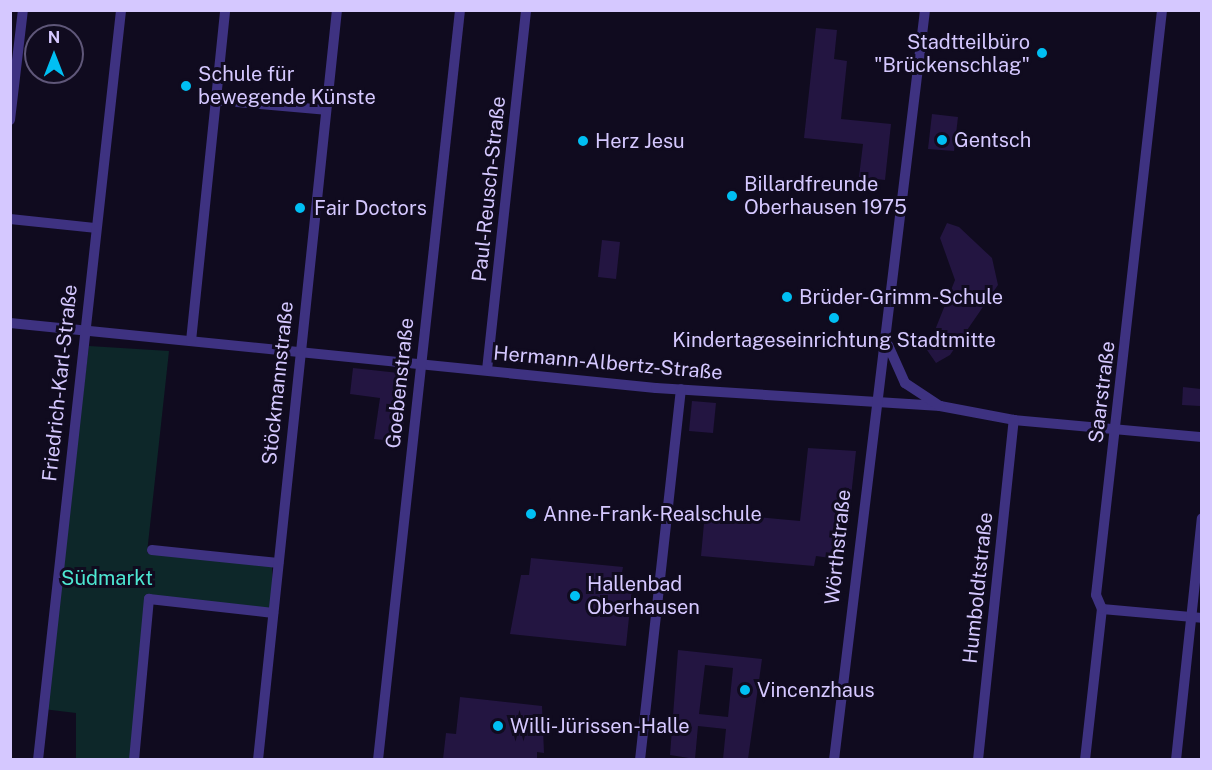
<!DOCTYPE html>
<html>
<head>
<meta charset="utf-8">
<style>
  body { margin:0 }
  #map { position:relative; width:1212px; height:770px; overflow:hidden; background:#100b1f; font-family:"Public Sans",sans-serif }
  div>[style] { position:absolute }
  .green>* { inset:0; background:#0d2729 }
  .building>* { inset:0; background:#231541 }
  .street>* { height:10px; margin:-5px; padding:0 5px; transform-origin:5px; border-radius:5px; background:#3e3281 }
  .dots>* { width:16px; height:16px; translate:-50% -50%; box-sizing:border-box; border:3px solid #100b1f; border-radius:50% }
  span { translate:-50% -50%; white-space:nowrap; text-align:center; line-height:1.15; -webkit-text-stroke:6px #100b1f; paint-order:stroke }
  .poi-label { font-size:20px; color:#d5c8ff }
  .right { translate:-100% -50%; text-align:right }
  .left { translate:0 -50%; text-align:left }
  .street-label { font-size:20px; color:#d5c8ff }
  .park-label { font-size:20px; color:#4de7d2 }
  .frame { position:absolute; inset:0; border:12px solid #d5c8ff; pointer-events:none }
  .north { position:absolute; left:24px; top:24px; width:60px; height:60px; box-sizing:border-box; background:#100b1f; border:2px solid #5f5779; border-radius:50%; rotate:0deg; font-size:16px; font-weight:700; line-height:24px; text-align:center; color:#d5c8ff }
  .north::after { content:''; display:block; margin:auto; width:21px; height:27px; background:#00bff3; clip-path:polygon(50% 0,100% 100%,50% 72%,0 100%) }
</style>
</head>
<body>
<div id="map">
  <div class="green">
    <i style="clip-path:polygon(89px 346px,169px 351px,147px 553px,272px 564px,273px 613px,149px 599px,134px 759px,76px 759px,76px 713px,43px 709px)"></i>
  </div>
  <div class="building">
    <i style="clip-path:polygon(816px 28px,837px 30px,834px 59px,847px 61px,841px 119px,891px 124px,885px 180px,859px 177px,863px 144px,804px 138px)"></i>
    <i style="clip-path:polygon(932px 114px,958px 117px,954px 151px,928px 149px)"></i>
    <i style="clip-path:polygon(947px 223px,959px 227px,992px 258px,998px 285px,950px 355px,936px 363px,927px 350px,955px 280px,940px 238px)"></i>
    <i style="clip-path:polygon(602px 240px,620px 242px,616px 279px,598px 277px)"></i>
    <i style="clip-path:polygon(353px 368px,408px 374px,402px 442px,374px 439px,380px 398px,350px 394px)"></i>
    <i style="clip-path:polygon(1183px 387px,1201px 389px,1200px 406px,1182px 405px)"></i>
    <i style="clip-path:polygon(692px 401px,716px 403px,713px 433px,689px 431px)"></i>
    <i style="clip-path:polygon(808px 448px,856px 451px,845px 551px,837px 559px,816px 556px,814px 566px,701px 556px,705px 512px,800px 521px)"></i>
    <i style="clip-path:polygon(531px 558px,623px 567px,621px 578px,633px 579px,626px 646px,510px 634px,521px 575px,529px 575px)"></i>
    <i style="clip-path:polygon(evenodd,678px 650px,762px 659px,748px 759px,723px 759px,726px 729px,698px 726px,695px 759px,670px 755px,678px 650px,705px 665px,733px 668px,728px 717px,699px 714px,705px 665px)"></i>
    <i style="clip-path:polygon(460px 697px,542px 706px,544px 753px,537px 752px,537px 759px,443px 759px,446px 733px,456px 734px)"></i>
  </div>
  <div class="street">
    <i style="left:215px;top:100px;width:111px;rotate:5.1deg"></i>
    <i style="left:10px;top:120px;width:111px;rotate:-83.3deg"></i>
    <i style="left:10px;top:219px;width:85px;rotate:6deg"></i>
    <i style="left:10px;top:323px;width:649px;rotate:5.75deg"></i>
    <i style="left:656px;top:388px;width:285px;rotate:3.6deg"></i>
    <i style="left:940px;top:406px;width:75px;rotate:10.7deg"></i>
    <i style="left:1014px;top:420px;width:189px;rotate:5.2deg"></i>
    <i style="left:191px;top:341px;width:333px;rotate:-84.1deg"></i>
    <i style="left:888px;top:345px;width:42px;rotate:65.9deg"></i>
    <i style="left:905px;top:383px;width:42px;rotate:33.3deg"></i>
    <i style="left:487px;top:370px;width:362px;rotate:-83.8deg"></i>
    <i style="left:152px;top:550px;width:127px;rotate:5.9deg"></i>
    <i style="left:1102px;top:609px;width:100px;rotate:5.1deg"></i>
    <i style="left:38px;top:760px;width:755px;rotate:-83.68deg"></i>
    <i style="left:134px;top:760px;width:162px;rotate:-84.7deg"></i>
    <i style="left:149px;top:599px;width:125px;rotate:6.4deg"></i>
    <i style="left:258px;top:760px;width:754px;rotate:-83.99deg"></i>
    <i style="left:378px;top:760px;width:754px;rotate:-83.76deg"></i>
    <i style="left:640px;top:760px;width:373px;rotate:-83.7deg"></i>
    <i style="left:834px;top:760px;width:756px;rotate:-83.08deg"></i>
    <i style="left:978px;top:760px;width:342px;rotate:-84deg"></i>
    <i style="left:1085px;top:760px;width:152px;rotate:-83.6deg"></i>
    <i style="left:1102px;top:609px;width:15px;rotate:-113deg"></i>
    <i style="left:1096px;top:595px;width:589px;rotate:-83.56deg"></i>
    <i style="left:1176px;top:760px;width:243px;rotate:-83.9deg"></i>
  </div>
  <div class="dots">
    <i style="left:1042px;top:53px;background:#00bff3"></i>
    <i style="left:186px;top:86px;background:#00bff3"></i>
    <i style="left:942px;top:140px;background:#00bff3"></i>
    <i style="left:583px;top:141px;background:#00bff3"></i>
    <i style="left:732px;top:196px;background:#00bff3"></i>
    <i style="left:300px;top:208px;background:#00bff3"></i>
    <i style="left:787px;top:297px;background:#00bff3"></i>
    <i style="left:834px;top:318px;background:#00bff3"></i>
    <i style="left:531px;top:514px;background:#00bff3"></i>
    <i style="left:575px;top:596px;background:#00bff3"></i>
    <i style="left:745px;top:690px;background:#00bff3"></i>
    <i style="left:498px;top:726px;background:#00bff3"></i>
  </div>
  <div class="poi-label">
    <span class="right" style="left:1030px;top:54px">Stadtteilbüro<br>"Brückenschlag"</span>
    <span class="left" style="left:198px;top:86px">Schule für<br>bewegende Künste</span>
    <span class="left" style="left:954px;top:140px">Gentsch</span>
    <span class="left" style="left:595px;top:141px">Herz Jesu</span>
    <span class="left" style="left:744px;top:196px">Billardfreunde<br>Oberhausen 1975</span>
    <span class="left" style="left:314px;top:208px">Fair Doctors</span>
    <span class="left" style="left:799px;top:297px">Brüder-Grimm-Schule</span>
    <span style="left:834px;top:340px">Kindertageseinrichtung Stadtmitte</span>
    <span class="left" style="left:543px;top:514px">Anne-Frank-Realschule</span>
    <span class="left" style="left:587px;top:596px">Hallenbad<br>Oberhausen</span>
    <span class="left" style="left:757px;top:690px">Vincenzhaus</span>
    <span class="left" style="left:510px;top:726px">Willi-Jürissen-Halle</span>
  </div>
  <div class="street-label">
    <span style="left:489px;top:189px;rotate:-84deg">Paul-Reusch-Straße</span>
    <span style="left:608px;top:363px;rotate:5deg">Hermann-Albertz-Straße</span>
    <span style="left:60px;top:383px;rotate:-84deg">Friedrich-Karl-Straße</span>
    <span style="left:278px;top:383px;rotate:-84deg">Stöckmannstraße</span>
    <span style="left:400px;top:383px;rotate:-84deg">Goebenstraße</span>
    <span style="left:1102px;top:392px;rotate:-83deg">Saarstraße</span>
    <span style="left:838px;top:547px;rotate:-84deg">Wörthstraße</span>
    <span style="left:978px;top:588px;rotate:-84deg">Humboldtstraße</span>
  </div>
  <div class="park-label">
    <span style="left:107px;top:578px">Südmarkt</span>
  </div>
  <div class="frame"></div>
  <div class="north">N</div>
</div>
</body>
</html>
